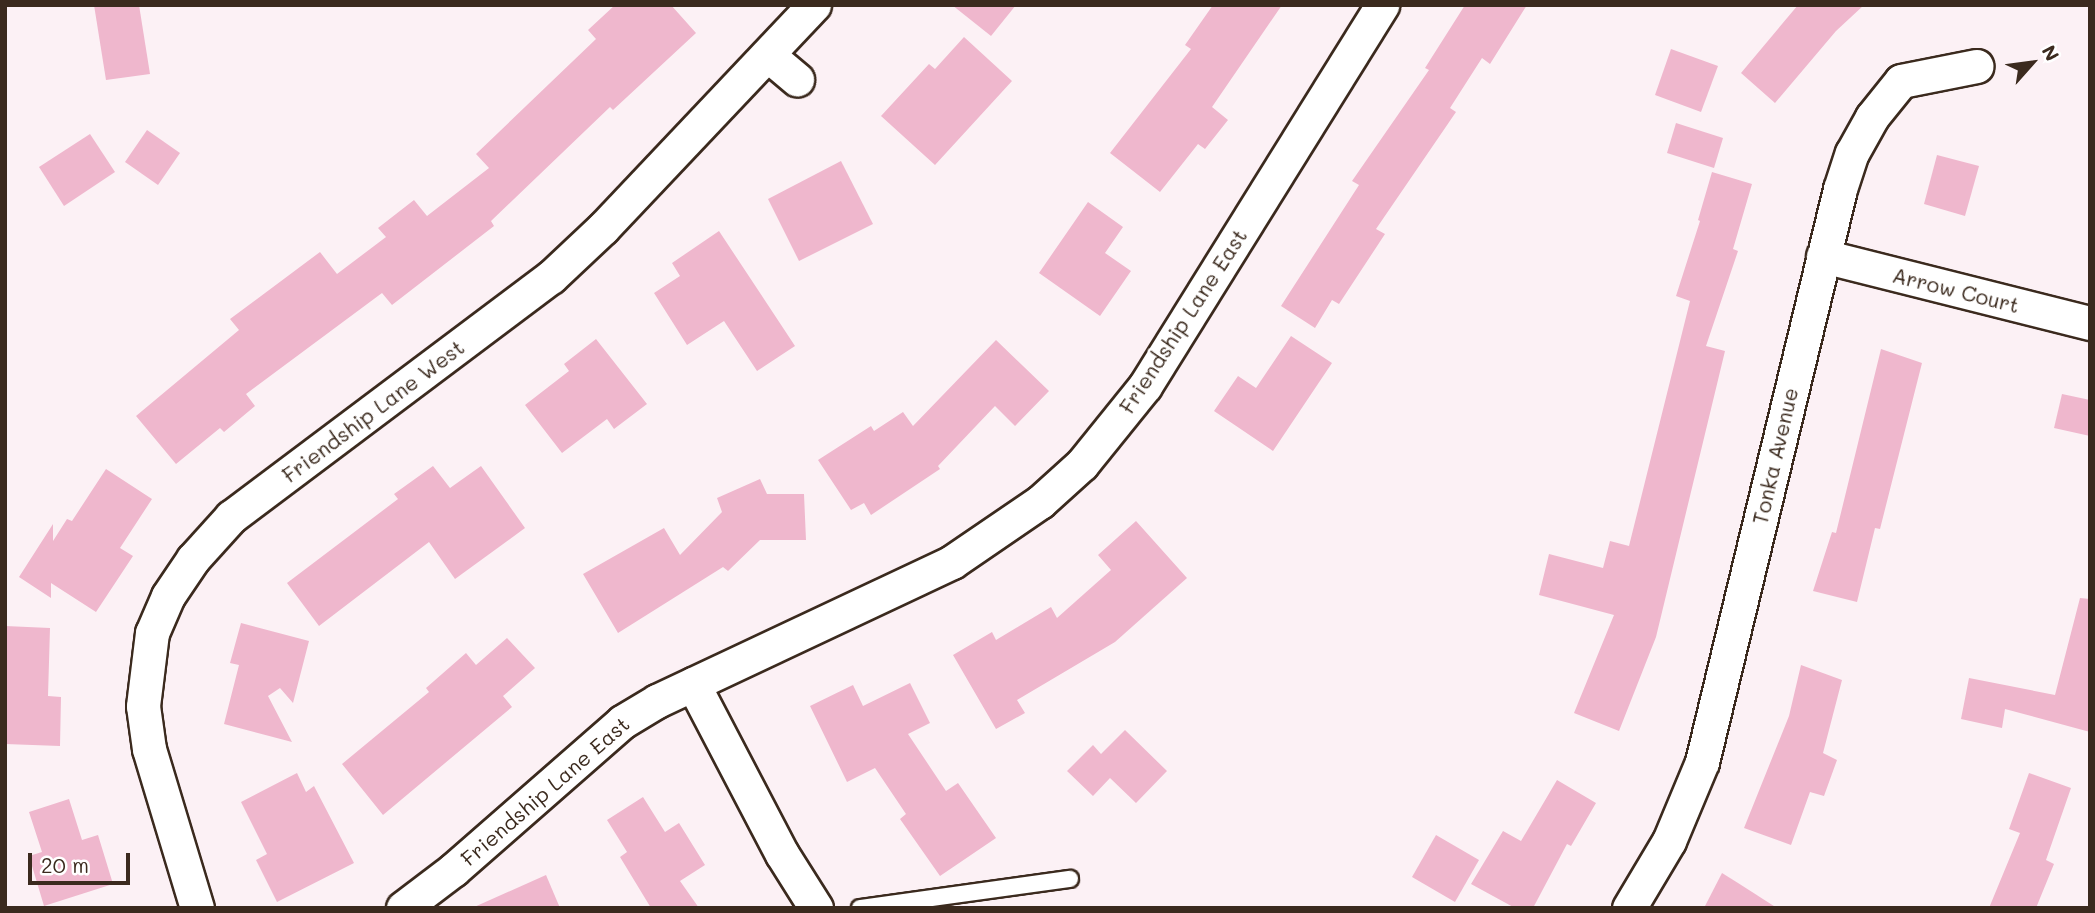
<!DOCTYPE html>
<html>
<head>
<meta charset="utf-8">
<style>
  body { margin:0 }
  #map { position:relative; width:2095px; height:913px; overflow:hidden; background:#fcf1f5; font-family:Mali,sans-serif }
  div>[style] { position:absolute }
  .building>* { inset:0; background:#efb7cd }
  .roads { filter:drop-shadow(2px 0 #3b2a1e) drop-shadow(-2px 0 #3b2a1e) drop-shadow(0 2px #3b2a1e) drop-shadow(0 -2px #3b2a1e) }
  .service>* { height:16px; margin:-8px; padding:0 8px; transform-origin:8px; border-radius:8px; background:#fff }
  .minor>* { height:33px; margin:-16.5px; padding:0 16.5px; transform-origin:16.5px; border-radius:16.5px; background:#fff }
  span { translate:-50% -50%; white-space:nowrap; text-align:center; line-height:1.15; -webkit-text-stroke:5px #fff; paint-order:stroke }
  .street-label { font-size:21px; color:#3b2a1e }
  .frame { position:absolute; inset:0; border:7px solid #3b2a1e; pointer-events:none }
  .north { position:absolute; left:1997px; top:28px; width:70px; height:70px; -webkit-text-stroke:5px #fff; paint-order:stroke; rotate:62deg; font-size:19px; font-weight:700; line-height:28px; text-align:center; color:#3b2a1e }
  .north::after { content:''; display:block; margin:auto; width:24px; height:32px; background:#3b2a1e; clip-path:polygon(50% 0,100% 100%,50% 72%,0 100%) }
  .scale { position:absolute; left:28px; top:853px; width:102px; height:32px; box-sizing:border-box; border:4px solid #3b2a1e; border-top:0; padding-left:9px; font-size:21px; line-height:24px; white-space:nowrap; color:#3b2a1e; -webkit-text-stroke:5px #fff; paint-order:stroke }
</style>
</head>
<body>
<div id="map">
  <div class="building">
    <i style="clip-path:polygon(94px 5px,139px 5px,150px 74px,106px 80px)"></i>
    <i style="clip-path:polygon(615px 5px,671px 5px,696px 33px,613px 110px,610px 107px,491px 221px,494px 226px,392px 305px,382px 293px,246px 394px,255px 406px,224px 432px,220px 428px,176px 464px,136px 416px,239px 330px,230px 319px,320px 252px,337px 274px,386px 237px,378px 228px,414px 200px,427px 216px,489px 168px,476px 154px,596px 39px,588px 30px)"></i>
    <i style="clip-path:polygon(952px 5px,1016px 5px,991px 36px)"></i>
    <i style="clip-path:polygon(1213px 5px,1282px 5px,1212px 107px,1228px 120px,1205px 149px,1198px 144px,1160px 192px,1110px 153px,1191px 49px,1185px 45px)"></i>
    <i style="clip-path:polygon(1465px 5px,1527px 5px,1490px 64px,1482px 58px,1450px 108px,1456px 112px,1376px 229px,1385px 234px,1339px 304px,1332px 300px,1315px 328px,1281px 306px,1359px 185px,1352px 181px,1429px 70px,1425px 68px)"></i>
    <i style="clip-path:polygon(1798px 5px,1864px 5px,1836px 31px,1775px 103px,1741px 73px)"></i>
    <i style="clip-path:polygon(964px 37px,1012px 81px,935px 165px,881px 116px,929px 64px,935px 69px)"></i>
    <i style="clip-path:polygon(1671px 49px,1718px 66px,1701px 112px,1655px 95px)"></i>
    <i style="clip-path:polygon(1676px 123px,1723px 138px,1714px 168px,1667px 153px)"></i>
    <i style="clip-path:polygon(147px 130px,180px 153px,158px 185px,125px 162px)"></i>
    <i style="clip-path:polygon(90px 134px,115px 172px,64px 206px,39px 167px)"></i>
    <i style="clip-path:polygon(1937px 155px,1979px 166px,1965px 216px,1924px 204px)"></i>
    <i style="clip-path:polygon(841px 161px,873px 224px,799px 261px,768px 199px)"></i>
    <i style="clip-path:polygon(1712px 172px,1752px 184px,1733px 249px,1738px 251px,1706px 346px,1725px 351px,1656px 637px,1619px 731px,1574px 713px,1614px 615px,1539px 595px,1549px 554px,1603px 568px,1610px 541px,1629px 546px,1690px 301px,1676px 296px,1700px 221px,1698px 220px)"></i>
    <i style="clip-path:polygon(1088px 202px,1123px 227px,1105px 253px,1131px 271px,1100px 316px,1039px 273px)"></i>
    <i style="clip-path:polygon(719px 231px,795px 346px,757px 371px,724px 321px,687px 345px,654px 293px,680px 276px,672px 263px)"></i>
    <i style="clip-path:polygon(1291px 336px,1332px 363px,1273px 451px,1214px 411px,1238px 376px,1256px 388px)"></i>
    <i style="clip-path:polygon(596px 339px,647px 404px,614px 429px,607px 419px,562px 453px,525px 405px,569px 371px,564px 364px)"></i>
    <i style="clip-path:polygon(996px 340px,1049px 391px,1015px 426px,995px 406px,938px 466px,940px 469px,871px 515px,864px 503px,851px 510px,818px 460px,871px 426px,874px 431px,903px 412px,913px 426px)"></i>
    <i style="clip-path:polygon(1881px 349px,1922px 363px,1880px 529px,1875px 528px,1857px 602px,1813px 591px,1832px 532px,1836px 533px)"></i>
    <i style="clip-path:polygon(2062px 394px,2090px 400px,2090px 436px,2054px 428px)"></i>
    <i style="clip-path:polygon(433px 466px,450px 488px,481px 466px,525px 528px,455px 579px,429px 542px,319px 626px,287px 583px,398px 499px,394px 494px)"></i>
    <i style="clip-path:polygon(106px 469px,152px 499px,120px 548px,133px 556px,96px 612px,51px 583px,51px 598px,19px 577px,53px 524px,53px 541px,67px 519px,72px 521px)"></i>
    <i style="clip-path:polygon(760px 479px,767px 494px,804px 494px,806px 540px,760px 540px,728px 571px,723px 567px,618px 633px,583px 574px,664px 528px,680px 555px,722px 512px,717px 498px)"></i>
    <i style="clip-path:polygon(1136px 521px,1187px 578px,1115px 642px,1017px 700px,1025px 713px,996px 729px,953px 655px,992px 632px,996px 640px,1051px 607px,1057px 618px,1111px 570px,1098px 555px)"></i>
    <i style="clip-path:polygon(2080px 598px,2090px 599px,2090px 732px,2005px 709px,2002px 728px,1961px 719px,1969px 678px,2055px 695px)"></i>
    <i style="clip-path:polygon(241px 623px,309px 641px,293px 703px,280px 688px,268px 696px,292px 742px,224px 724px,239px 665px,230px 663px)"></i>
    <i style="clip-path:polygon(5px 626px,50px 628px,48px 696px,61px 697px,60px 746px,5px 744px)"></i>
    <i style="clip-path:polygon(507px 638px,535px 668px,503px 696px,512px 707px,383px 815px,342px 764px,429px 692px,426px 688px,466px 653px,476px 665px)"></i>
    <i style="clip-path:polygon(1801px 665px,1842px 680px,1823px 753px,1837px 760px,1824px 796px,1810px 792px,1791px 845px,1744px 828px,1789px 716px)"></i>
    <i style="clip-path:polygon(910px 683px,930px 723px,908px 734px,946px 791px,958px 783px,996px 838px,940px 876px,900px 819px,906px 814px,875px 768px,847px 782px,810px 706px,853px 685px,863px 706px)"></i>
    <i style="clip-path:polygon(1125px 730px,1167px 771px,1136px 803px,1110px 778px,1093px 796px,1067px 771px,1093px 745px,1101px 754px)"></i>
    <i style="clip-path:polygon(297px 773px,306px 792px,314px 786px,354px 863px,277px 902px,256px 860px,267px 854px,241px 802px)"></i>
    <i style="clip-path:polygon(2029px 773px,2071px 788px,2046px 860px,2054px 864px,2036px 908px,1989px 908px,2020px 833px,2009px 829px)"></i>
    <i style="clip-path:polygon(1557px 780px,1596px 803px,1571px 846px,1567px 844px,1533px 908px,1515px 908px,1471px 884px,1503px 831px,1521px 841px)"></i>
    <i style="clip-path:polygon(643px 797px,665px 832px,679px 823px,705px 865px,680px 881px,699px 908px,651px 908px,620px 857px,627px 852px,607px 820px)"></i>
    <i style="clip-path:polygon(69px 799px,82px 840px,98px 835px,113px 884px,44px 906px,29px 856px,42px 852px,29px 812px)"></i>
    <i style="clip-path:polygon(1436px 835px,1479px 860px,1455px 902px,1412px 877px)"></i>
    <i style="clip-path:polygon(1722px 873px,1738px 883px,1777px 908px,1704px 908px)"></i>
    <i style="clip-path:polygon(546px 875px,560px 908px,472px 908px)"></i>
  </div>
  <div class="roads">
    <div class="service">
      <i style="left:860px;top:908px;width:212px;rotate:-7.9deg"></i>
    </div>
    <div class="minor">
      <i style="left:768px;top:55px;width:38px;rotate:40deg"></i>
      <i style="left:1823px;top:256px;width:275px;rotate:14.1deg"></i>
      <i style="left:693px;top:684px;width:192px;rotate:62.4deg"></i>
      <i style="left:782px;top:854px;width:64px;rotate:57.8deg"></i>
      <i style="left:197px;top:908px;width:166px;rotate:-106.8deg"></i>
      <i style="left:149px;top:749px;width:43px;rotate:-97.9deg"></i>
      <i style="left:143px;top:706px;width:74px;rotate:-83deg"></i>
      <i style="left:152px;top:633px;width:40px;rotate:-66.6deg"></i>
      <i style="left:168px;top:596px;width:45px;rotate:-56deg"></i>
      <i style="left:193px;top:559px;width:57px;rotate:-47.9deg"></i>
      <i style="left:231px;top:517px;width:400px;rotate:-36.9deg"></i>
      <i style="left:551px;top:277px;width:71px;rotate:-43.3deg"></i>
      <i style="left:603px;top:228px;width:307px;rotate:-46.6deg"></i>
      <i style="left:403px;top:908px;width:63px;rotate:-37.2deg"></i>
      <i style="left:453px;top:870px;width:225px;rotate:-41.2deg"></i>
      <i style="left:622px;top:722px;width:41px;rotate:-31deg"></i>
      <i style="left:657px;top:701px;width:326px;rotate:-25.2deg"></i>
      <i style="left:952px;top:562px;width:107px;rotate:-34.3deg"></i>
      <i style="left:1040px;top:502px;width:57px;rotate:-42.1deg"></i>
      <i style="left:1082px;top:464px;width:100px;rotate:-51.1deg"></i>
      <i style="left:1145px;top:386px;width:449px;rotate:-58.1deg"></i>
      <i style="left:1629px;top:908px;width:78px;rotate:-59.2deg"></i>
      <i style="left:1669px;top:841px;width:86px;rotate:-67.3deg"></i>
      <i style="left:1702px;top:762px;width:589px;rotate:-76.46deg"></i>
      <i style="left:1840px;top:189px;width:38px;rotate:-72deg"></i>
      <i style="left:1852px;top:153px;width:41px;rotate:-60.9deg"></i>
      <i style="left:1872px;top:117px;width:46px;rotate:-51.1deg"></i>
      <i style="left:1901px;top:81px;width:77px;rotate:-11.2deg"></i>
    </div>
  </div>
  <div class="street-label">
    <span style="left:1956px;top:290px;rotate:14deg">Arrow Court</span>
    <span style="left:1183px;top:321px;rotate:-57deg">Friendship Lane East</span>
    <span style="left:373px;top:411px;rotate:-37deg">Friendship Lane West</span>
    <span style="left:1775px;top:456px;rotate:-77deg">Tonka Avenue</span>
    <span style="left:545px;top:791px;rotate:-41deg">Friendship Lane East</span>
  </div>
  <div class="frame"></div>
  <div class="north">N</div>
  <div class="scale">20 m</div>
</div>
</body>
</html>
